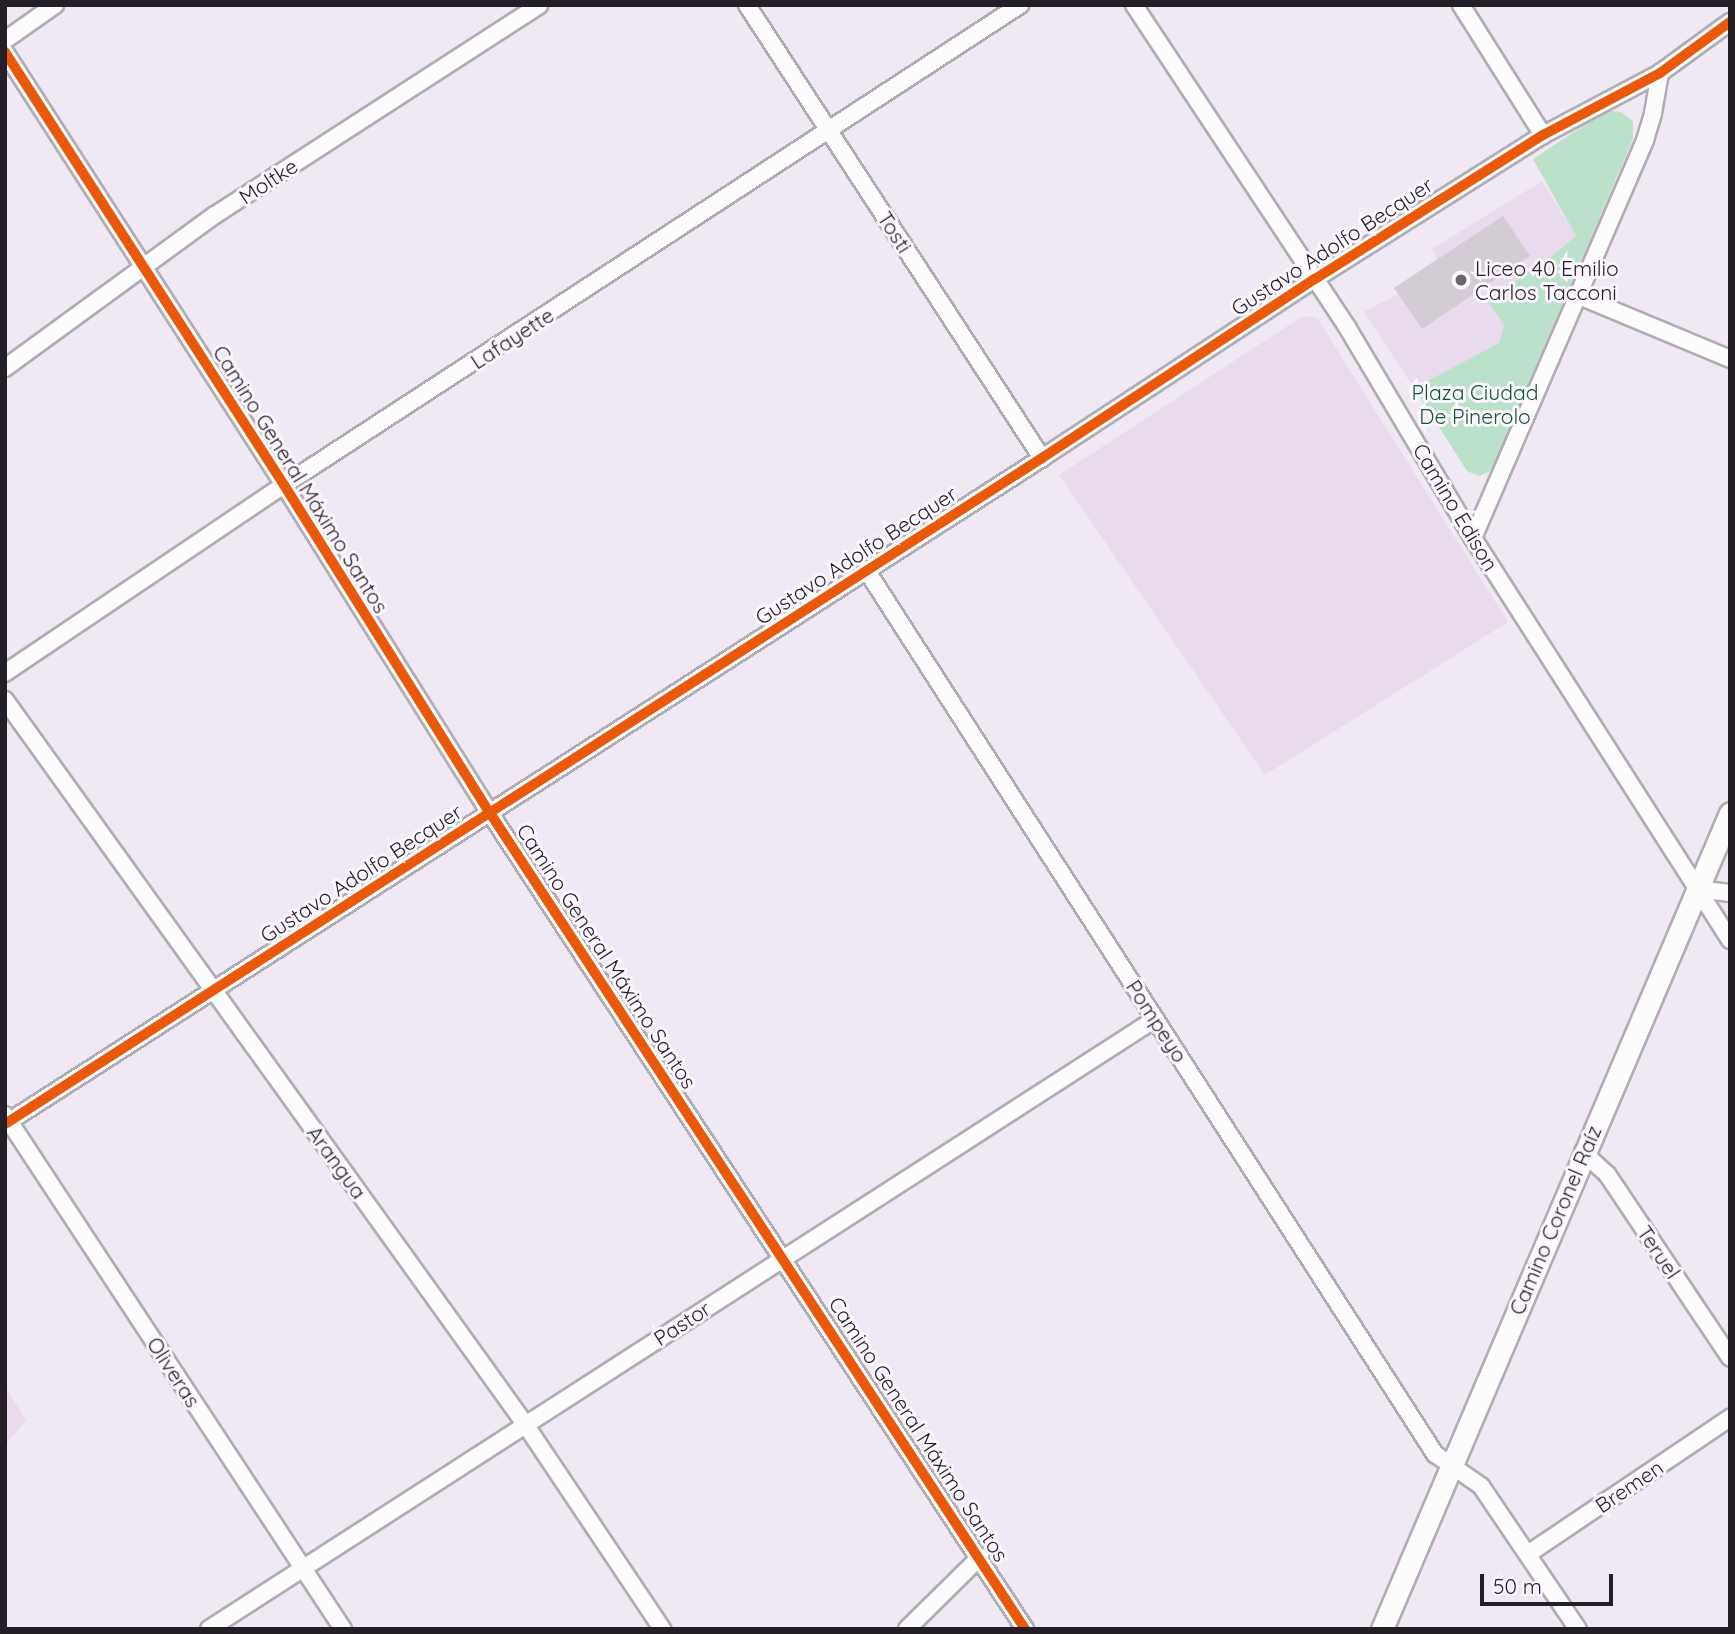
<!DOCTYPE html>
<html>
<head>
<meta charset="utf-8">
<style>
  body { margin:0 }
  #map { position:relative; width:1735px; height:1634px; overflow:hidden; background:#f0e8f3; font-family:Quicksand,sans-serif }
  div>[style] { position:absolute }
  .built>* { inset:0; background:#e9dbed }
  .green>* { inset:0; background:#bce1cb }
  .building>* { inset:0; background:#d4ccd4 }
  .roads { filter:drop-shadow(2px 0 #b1acb3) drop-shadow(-2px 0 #b1acb3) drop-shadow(0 2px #b1acb3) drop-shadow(0 -2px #b1acb3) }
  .street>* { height:16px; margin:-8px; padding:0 8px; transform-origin:8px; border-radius:8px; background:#fdfcfd }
  .secondary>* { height:21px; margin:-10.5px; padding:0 10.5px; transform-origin:10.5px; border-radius:10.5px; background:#fdfcfd }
  .cycleway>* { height:10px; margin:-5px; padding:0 5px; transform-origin:5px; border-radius:5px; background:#e8590c }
  .dots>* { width:19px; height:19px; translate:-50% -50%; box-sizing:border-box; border:4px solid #fbf5fd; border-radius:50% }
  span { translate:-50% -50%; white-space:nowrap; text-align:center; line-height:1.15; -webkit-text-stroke:6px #fbf5fd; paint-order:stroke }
  .street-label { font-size:21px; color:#241f26 }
  .poi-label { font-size:21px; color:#241f26 }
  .left { translate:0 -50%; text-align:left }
  .park-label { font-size:21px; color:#175432 }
  .frame { position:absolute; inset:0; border:7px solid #241f26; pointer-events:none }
  .scale { position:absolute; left:1480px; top:1574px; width:133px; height:32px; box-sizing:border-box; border:4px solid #241f26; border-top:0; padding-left:9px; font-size:21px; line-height:24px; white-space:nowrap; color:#241f26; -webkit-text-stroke:5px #fbf5fd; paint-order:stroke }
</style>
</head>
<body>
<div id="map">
  <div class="built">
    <i style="clip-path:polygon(1542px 181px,1576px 236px,1542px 264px,1504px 325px,1499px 343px,1414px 388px,1364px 312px,1398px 294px,1394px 288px,1437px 259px,1432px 249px)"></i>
    <i style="clip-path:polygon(1303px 316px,1317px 318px,1508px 622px,1265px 775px,1059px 475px)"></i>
    <i style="clip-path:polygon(5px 1387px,26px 1420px,5px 1446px)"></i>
  </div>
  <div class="green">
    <i style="clip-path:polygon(1607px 110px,1621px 112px,1633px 121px,1633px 139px,1497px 460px,1489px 472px,1479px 476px,1467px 471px,1414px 388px,1499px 343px,1504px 325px,1486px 299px,1542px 264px,1576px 236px,1533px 159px)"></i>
  </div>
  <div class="building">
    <i style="clip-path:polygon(1503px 216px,1530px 256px,1422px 329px,1394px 288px)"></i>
  </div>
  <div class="roads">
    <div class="street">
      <i style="left:747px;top:5px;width:541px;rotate:56.93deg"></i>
      <i style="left:1134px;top:5px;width:386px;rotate:56.5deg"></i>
      <i style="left:1347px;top:327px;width:246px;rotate:59.2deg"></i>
      <i style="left:1473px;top:538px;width:477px;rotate:57.4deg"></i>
      <i style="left:1461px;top:5px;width:154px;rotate:57.8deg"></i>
      <i style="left:5px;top:40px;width:61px;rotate:-35deg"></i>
      <i style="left:5px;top:52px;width:515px;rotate:57.2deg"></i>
      <i style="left:284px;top:485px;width:387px;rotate:57.9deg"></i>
      <i style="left:490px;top:813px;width:976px;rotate:56.75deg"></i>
      <i style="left:1579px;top:296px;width:164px;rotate:22.6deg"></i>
      <i style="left:5px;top:368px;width:260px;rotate:-36.1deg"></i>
      <i style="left:215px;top:215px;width:386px;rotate:-32.9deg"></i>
      <i style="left:1473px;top:538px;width:434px;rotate:-66.6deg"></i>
      <i style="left:1645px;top:140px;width:28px;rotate:-73deg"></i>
      <i style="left:1653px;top:113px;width:41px;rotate:-80.1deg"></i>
      <i style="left:867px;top:571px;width:1050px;rotate:57.25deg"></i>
      <i style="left:1435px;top:1454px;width:56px;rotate:34.8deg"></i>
      <i style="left:1481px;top:1486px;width:173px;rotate:55.9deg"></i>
      <i style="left:5px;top:673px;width:336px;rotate:-34deg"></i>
      <i style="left:284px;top:485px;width:879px;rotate:-33.11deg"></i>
      <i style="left:5px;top:700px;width:891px;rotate:54.31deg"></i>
      <i style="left:525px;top:1424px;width:247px;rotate:56.2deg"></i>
      <i style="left:1697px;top:889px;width:33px;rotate:7deg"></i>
      <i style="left:5px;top:1115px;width:615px;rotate:56.67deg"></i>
      <i style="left:5px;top:1124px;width:1232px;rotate:-32.71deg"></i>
      <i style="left:1042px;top:458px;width:326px;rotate:-33.3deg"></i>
      <i style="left:1315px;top:279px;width:270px;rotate:-32.3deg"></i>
      <i style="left:1543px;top:135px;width:132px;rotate:-27.9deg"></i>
      <i style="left:1660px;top:73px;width:87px;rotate:-36.1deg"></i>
      <i style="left:1583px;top:1152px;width:33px;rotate:43deg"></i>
      <i style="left:1607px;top:1174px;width:221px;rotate:56.2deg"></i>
      <i style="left:1528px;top:1554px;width:244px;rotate:-34deg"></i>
      <i style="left:209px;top:1629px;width:1126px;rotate:-32.81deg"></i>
      <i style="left:907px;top:1629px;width:103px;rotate:-44.6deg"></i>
    </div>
    <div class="secondary">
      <i style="left:1382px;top:1629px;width:887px;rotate:-66.9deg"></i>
    </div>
  </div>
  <div class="cycleway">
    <i style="left:5px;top:52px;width:515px;rotate:57.2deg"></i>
    <i style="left:284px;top:485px;width:387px;rotate:57.9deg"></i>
    <i style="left:490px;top:813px;width:976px;rotate:56.75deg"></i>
    <i style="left:5px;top:1124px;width:1232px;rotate:-32.71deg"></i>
    <i style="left:1042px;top:458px;width:326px;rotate:-33.3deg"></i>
    <i style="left:1315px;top:279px;width:270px;rotate:-32.3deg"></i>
    <i style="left:1543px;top:135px;width:132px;rotate:-27.9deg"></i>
    <i style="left:1660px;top:73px;width:87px;rotate:-36.1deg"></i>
  </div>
  <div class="dots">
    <i style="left:1461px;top:280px;background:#6b656e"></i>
  </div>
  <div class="street-label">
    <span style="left:268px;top:181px;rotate:-33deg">Moltke</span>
    <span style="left:895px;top:232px;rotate:57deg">Tosti</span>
    <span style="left:1332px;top:246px;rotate:-33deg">Gustavo Adolfo Becquer</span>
    <span style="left:512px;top:338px;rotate:-33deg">Lafayette</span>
    <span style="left:301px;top:479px;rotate:58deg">Camino General Máximo Santos</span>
    <span style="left:1456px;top:507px;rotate:59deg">Camino Edison</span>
    <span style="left:856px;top:555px;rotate:-33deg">Gustavo Adolfo Becquer</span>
    <span style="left:361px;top:873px;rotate:-33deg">Gustavo Adolfo Becquer</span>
    <span style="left:607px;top:956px;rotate:57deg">Camino General Máximo Santos</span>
    <span style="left:1157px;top:1021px;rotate:57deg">Pompeyo</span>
    <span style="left:337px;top:1162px;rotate:54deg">Arangua</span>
    <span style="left:1555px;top:1220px;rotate:-67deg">Camino Coronel Raíz</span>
    <span style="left:1659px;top:1252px;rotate:56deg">Teruel</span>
    <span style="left:682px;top:1323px;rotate:-33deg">Pastor</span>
    <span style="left:174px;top:1372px;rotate:57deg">Oliveras</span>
    <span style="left:919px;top:1429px;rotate:57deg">Camino General Máximo Santos</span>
    <span style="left:1629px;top:1486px;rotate:-34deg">Bremen</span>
  </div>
  <div class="poi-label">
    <span class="left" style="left:1475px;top:280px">Liceo 40 Emilio<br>Carlos Tacconi</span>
  </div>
  <div class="park-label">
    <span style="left:1475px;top:404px">Plaza Ciudad<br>De Pinerolo</span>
  </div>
  <div class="frame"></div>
  <div class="scale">50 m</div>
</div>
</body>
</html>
